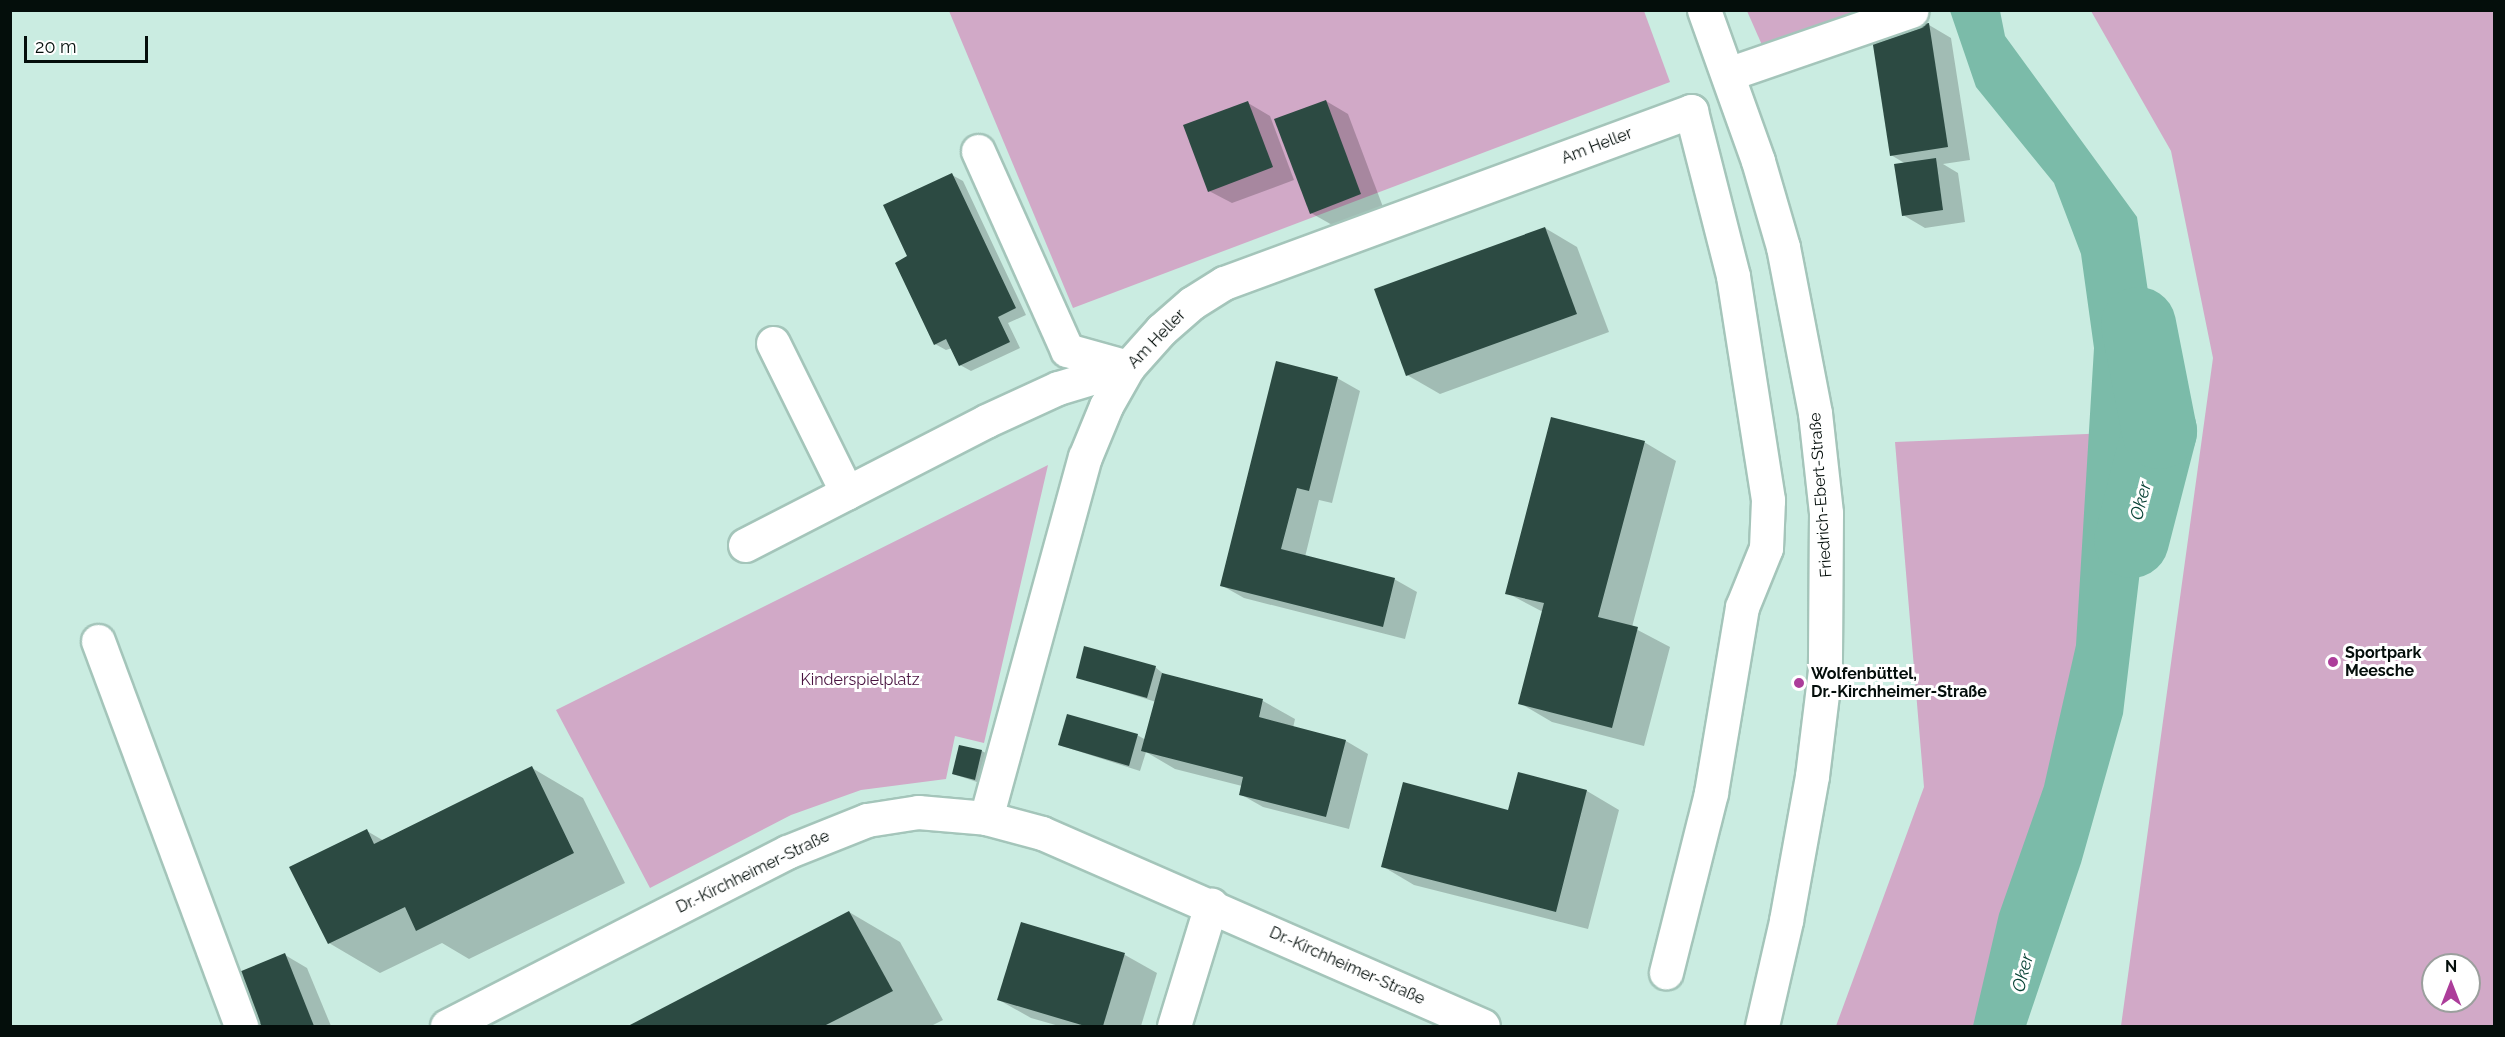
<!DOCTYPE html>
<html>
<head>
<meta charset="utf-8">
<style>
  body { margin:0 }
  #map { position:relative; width:2505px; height:1037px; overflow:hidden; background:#caece1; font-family:Raleway,sans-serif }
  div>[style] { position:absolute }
  .green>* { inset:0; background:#d1a9c7 }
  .water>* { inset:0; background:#7bbba9 }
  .shadow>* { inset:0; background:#0003 }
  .river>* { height:75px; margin:-37.5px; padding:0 37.5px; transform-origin:37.5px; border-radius:37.5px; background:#7bbba9 }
  .building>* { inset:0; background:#2c4a42 }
  .roads { filter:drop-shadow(2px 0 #a4c5ba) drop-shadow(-2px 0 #a4c5ba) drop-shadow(0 2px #a4c5ba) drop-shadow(0 -2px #a4c5ba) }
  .minor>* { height:33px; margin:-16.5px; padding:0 16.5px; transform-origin:16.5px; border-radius:16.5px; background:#fff }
  .major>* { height:33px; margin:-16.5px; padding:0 16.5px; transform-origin:16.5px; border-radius:16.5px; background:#fff }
  .dots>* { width:16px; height:16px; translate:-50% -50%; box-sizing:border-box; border:3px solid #fff; border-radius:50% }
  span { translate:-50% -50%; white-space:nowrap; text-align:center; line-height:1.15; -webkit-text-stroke:6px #fff; paint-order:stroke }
  .street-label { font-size:16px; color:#040e0b }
  .poi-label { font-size:16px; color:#040e0b; font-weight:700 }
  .left { translate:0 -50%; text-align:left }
  .park-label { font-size:16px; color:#48123f }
  .water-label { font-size:18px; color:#074235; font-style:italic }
  .frame { position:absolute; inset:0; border:12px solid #040e0b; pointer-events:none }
  .north { position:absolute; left:2421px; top:953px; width:60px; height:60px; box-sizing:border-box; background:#fff; border:2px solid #9b9f9d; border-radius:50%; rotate:0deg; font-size:16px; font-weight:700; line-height:24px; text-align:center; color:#040e0b }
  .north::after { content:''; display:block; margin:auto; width:21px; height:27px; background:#ac3d9a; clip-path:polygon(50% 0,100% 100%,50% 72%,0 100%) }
  .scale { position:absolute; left:24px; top:36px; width:124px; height:27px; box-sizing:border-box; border:3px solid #040e0b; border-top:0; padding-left:8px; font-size:18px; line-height:21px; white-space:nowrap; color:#040e0b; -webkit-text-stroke:4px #fff; paint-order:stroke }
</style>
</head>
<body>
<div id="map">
  <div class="green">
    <i style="clip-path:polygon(949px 11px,1644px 11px,1670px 82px,1073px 308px)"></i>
    <i style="clip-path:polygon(1747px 11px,1872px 11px,1762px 45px)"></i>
    <i style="clip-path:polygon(evenodd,2091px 11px,2494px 11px,2494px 1026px,2121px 1026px,2213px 358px,2171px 151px,2091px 11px,2433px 965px,2469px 965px,2469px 1001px,2433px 1001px,2433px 965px)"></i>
    <i style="clip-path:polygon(2159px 431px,2010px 1026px,1836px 1026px,1924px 787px,1895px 442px)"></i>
    <i style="clip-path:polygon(1048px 465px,984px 743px,955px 736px,946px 779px,861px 790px,791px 815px,650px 888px,556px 710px)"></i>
  </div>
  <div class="water">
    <i style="clip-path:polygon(1950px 11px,2000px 11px,2005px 36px,2137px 217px,2162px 386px,2123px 714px,2081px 863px,2026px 1026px,1973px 1026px,1999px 914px,2044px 786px,2076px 645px,2094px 348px,2081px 254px,2054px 183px,1976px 87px)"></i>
  </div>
  <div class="shadow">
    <i style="clip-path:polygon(1929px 25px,1951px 38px,1970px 160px,1943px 164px,1958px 173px,1965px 222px,1925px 228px,1903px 215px,1906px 164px,1891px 155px)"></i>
    <i style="clip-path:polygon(1326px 101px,1348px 114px,1383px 207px,1334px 226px,1311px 213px)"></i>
    <i style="clip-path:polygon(1248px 103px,1270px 116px,1294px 180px,1232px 203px,1209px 191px)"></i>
    <i style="clip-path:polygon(952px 175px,963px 181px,1026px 315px,1008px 323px,1020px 348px,971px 371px,960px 365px,952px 348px,946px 350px,935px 344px,909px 257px)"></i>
    <i style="clip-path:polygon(1545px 228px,1577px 247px,1609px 332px,1440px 394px,1407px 375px)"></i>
    <i style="clip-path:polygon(1337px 378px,1360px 391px,1332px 503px,1319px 500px,1305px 557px,1394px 579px,1417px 592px,1405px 639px,1244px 598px,1221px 585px)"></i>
    <i style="clip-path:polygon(1644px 442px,1676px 461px,1632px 627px,1670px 647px,1644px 746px,1552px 722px,1520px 703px,1543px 612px,1507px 593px)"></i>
    <i style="clip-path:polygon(1155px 667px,1166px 676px,1263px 701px,1295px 719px,1293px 728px,1346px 741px,1368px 754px,1349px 829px,1263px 807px,1240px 794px,1242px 786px,1175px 769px,1146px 752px,1140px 771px,1059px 745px,1137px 735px,1146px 740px,1156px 702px,1077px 677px)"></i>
    <i style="clip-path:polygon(982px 751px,993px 757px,986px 785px,953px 774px)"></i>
    <i style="clip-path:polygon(532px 768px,583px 798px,625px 883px,469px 959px,442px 943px,380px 973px,329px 943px,367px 831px,384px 841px)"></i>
    <i style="clip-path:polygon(1519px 774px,1587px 791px,1619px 810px,1588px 929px,1414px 885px,1382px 866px,1509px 812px)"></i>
    <i style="clip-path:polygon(849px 912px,900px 942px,943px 1020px,931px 1026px,631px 1026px)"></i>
    <i style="clip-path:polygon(1022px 924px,1125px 955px,1157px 973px,1141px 1026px,1059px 1026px,1031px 1018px,999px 1000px)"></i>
    <i style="clip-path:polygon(285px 955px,307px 968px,331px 1026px,262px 1026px,241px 973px)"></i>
  </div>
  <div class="river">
    <i style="left:2131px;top:540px;width:113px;rotate:-75.6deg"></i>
    <i style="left:2159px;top:431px;width:109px;rotate:-101.1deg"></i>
  </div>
  <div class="building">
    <i style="clip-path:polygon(1929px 23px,1948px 147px,1890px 156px,1871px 32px)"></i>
    <i style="clip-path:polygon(1326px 100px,1361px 194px,1310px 214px,1274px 119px)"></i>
    <i style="clip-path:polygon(1248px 101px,1273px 167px,1208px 192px,1183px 125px)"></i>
    <i style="clip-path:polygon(1936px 158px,1943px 210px,1902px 216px,1894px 164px)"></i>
    <i style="clip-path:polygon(952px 173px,1016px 308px,998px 317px,1010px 342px,959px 366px,946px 339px,934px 345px,895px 263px,907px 256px,883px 205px)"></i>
    <i style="clip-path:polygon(1545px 227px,1577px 314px,1406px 376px,1374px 289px)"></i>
    <i style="clip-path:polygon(1276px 361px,1338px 377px,1309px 491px,1297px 488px,1281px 549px,1395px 578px,1383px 627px,1220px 586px)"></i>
    <i style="clip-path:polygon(1551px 417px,1645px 441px,1598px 617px,1638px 627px,1612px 728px,1518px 704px,1544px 603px,1505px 594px)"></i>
    <i style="clip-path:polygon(1084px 646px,1156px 666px,1147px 698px,1076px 678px)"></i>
    <i style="clip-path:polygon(1162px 673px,1263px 699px,1259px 717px,1346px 740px,1326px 817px,1239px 795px,1243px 777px,1141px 751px)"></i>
    <i style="clip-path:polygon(1067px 714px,1138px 734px,1129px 766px,1058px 745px)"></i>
    <i style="clip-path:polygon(959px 745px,982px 750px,975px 780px,952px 774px)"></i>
    <i style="clip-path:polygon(532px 766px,574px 853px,416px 931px,405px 907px,328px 944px,289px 867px,367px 829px,374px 844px)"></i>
    <i style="clip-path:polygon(1518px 772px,1587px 790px,1556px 912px,1381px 867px,1403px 782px,1508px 810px)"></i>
    <i style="clip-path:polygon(849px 911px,893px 991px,824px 1026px,628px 1026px)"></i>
    <i style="clip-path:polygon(1021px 922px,1125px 953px,1103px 1026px,1085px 1026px,997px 1000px)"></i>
    <i style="clip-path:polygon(285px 953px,314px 1026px,261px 1026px,239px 972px)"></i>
  </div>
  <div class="roads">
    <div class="minor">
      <i style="left:1728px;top:74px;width:194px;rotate:-19deg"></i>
      <i style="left:978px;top:151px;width:218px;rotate:65.9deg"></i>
      <i style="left:1067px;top:350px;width:63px;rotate:15.6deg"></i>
      <i style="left:773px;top:343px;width:167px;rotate:63.7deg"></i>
      <i style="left:745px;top:545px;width:271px;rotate:-27.2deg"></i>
      <i style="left:986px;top:421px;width:79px;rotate:-24.6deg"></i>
      <i style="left:1058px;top:388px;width:73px;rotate:-16.7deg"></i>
      <i style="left:98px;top:641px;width:411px;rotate:69.6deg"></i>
      <i style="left:986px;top:818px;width:374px;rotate:-74.7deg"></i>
      <i style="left:1085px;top:457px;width:55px;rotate:-67.6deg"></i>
      <i style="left:1106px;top:406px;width:45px;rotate:-60.6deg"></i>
      <i style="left:1128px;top:367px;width:50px;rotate:-48.3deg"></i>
      <i style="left:1161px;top:330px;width:41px;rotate:-41.1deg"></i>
      <i style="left:1192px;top:303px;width:38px;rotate:-32deg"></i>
      <i style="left:1224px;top:283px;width:498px;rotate:-20.2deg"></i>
      <i style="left:1691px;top:111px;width:170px;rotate:75.7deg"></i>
      <i style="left:1733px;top:276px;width:227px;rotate:81.1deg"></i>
      <i style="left:1768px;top:500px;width:48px;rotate:92.4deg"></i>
      <i style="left:1766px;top:548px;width:64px;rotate:112.1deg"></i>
      <i style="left:1742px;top:607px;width:189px;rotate:99.5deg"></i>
      <i style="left:1711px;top:793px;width:185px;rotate:104.1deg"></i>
      <i style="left:447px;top:1026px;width:382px;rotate:-27.1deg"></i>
      <i style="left:787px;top:852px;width:86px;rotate:-21.8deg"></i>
      <i style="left:867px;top:820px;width:52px;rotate:-8.9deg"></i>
      <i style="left:918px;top:812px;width:68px;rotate:5deg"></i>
      <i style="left:986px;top:818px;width:58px;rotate:15deg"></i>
      <i style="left:1042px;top:833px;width:481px;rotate:23.6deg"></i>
      <i style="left:1174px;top:1026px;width:127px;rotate:-73deg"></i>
    </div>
    <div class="major">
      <i style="left:1704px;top:10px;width:160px;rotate:70.3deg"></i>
      <i style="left:1758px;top:161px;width:90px;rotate:73.8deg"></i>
      <i style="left:1783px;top:247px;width:169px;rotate:79.1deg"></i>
      <i style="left:1815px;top:413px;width:101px;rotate:83.7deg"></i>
      <i style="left:1826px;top:513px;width:157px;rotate:90.4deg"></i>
      <i style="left:1825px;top:670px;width:107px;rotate:97deg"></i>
      <i style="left:1812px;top:776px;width:147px;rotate:100.2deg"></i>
      <i style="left:1786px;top:921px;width:108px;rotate:102.9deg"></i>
    </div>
  </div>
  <div class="dots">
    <i style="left:2333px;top:662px;background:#ac3d9a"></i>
    <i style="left:1799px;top:683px;background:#ac3d9a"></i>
  </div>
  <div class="street-label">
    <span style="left:1597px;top:146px;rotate:-21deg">Am Heller</span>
    <span style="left:1157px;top:339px;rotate:-46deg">Am Heller</span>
    <span style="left:1821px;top:495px;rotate:-94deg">Friedrich-Ebert-Straße</span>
    <span style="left:753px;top:872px;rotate:-26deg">Dr.-Kirchheimer-Straße</span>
    <span style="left:1347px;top:966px;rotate:24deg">Dr.-Kirchheimer-Straße</span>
  </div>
  <div class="poi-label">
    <span class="left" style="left:2345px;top:662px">Sportpark<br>Meesche</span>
    <span class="left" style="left:1811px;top:683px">Wolfenbüttel,<br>Dr.-Kirchheimer-Straße</span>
  </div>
  <div class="park-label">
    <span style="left:860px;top:680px">Kinderspielplatz</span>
  </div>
  <div class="water-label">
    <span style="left:2141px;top:501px;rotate:-76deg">Oker</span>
    <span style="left:2023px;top:973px;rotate:-76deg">Oker</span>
  </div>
  <div class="frame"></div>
  <div class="north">N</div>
  <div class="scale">20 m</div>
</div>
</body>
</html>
